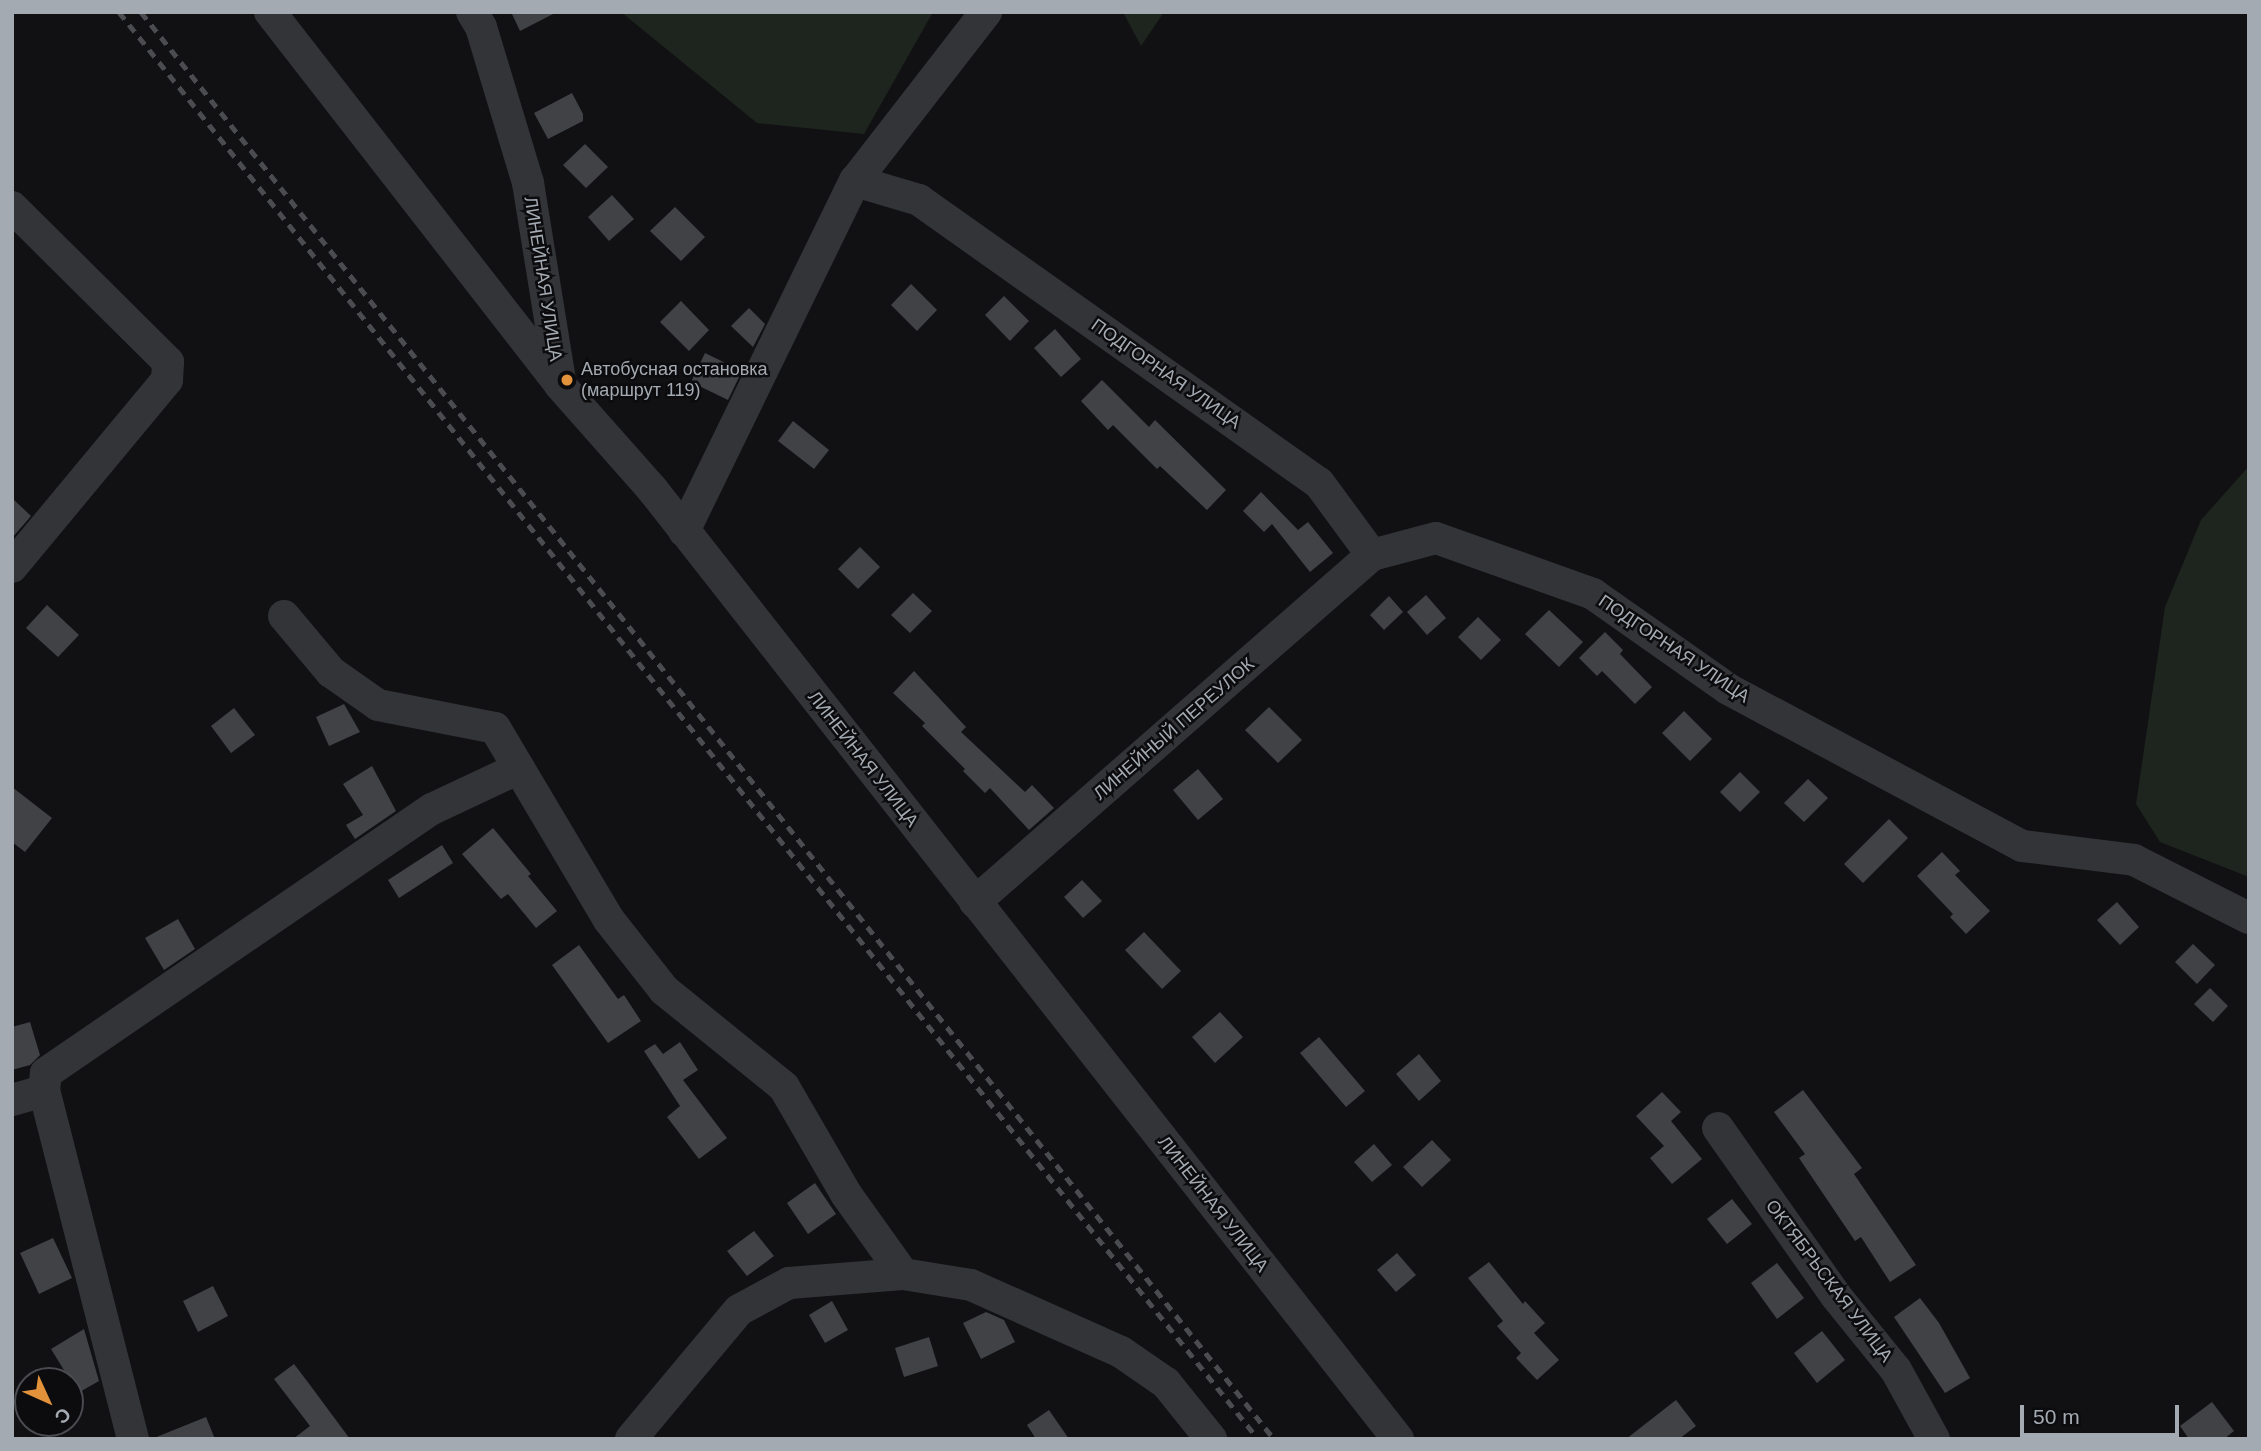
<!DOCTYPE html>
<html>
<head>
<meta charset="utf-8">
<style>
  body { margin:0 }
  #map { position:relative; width:2261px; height:1451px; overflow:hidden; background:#111113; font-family:Arial,sans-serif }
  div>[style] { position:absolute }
  .green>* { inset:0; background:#1e251e }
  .building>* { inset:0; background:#404246 }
  .minor>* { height:32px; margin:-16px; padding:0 16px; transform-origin:16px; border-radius:16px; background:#333437 }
  .rail>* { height:5px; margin-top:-2.5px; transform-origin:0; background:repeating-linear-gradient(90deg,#4a4c50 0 9px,transparent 0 16px) }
  .dots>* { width:19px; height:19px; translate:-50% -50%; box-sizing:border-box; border:4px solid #0c0c0e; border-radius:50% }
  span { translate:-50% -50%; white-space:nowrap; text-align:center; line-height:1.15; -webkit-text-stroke:5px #0c0c0e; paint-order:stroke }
  .street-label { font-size:18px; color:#a4aab2 }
  .poi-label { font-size:18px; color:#a4aab2 }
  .left { translate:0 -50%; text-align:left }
  .frame { position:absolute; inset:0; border:14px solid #a4aab2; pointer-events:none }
  .north { position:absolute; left:14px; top:1367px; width:70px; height:70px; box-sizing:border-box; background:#0c0c0e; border:2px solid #494b50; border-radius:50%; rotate:135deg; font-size:19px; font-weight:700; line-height:28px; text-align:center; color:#a4aab2 }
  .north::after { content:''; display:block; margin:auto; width:24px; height:32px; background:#e1923a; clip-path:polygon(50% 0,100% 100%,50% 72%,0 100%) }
  .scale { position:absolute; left:2020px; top:1405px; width:159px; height:32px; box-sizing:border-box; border:4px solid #a4aab2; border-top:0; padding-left:9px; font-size:21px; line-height:24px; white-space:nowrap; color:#a4aab2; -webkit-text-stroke:5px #0c0c0e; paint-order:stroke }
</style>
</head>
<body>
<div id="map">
  <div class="green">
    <i style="clip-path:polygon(621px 12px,933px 12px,864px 134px,757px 123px)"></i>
    <i style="clip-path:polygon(1123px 12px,1164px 12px,1141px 46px)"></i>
    <i style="clip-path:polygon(2249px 466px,2249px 877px,2160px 842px,2136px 804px,2165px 607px,2201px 520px)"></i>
  </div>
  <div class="building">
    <i style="clip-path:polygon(511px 12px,557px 12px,520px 31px)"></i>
    <i style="clip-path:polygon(572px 93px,583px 114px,583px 121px,548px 139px,534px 113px)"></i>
    <i style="clip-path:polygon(585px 144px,608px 167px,586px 188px,563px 165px)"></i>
    <i style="clip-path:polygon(612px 195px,634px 219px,609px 241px,588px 217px)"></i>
    <i style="clip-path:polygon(675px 207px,705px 237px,681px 261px,650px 231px)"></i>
    <i style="clip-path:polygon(911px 284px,937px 310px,917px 331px,891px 305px)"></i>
    <i style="clip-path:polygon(1004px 296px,1029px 321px,1010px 341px,985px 315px)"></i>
    <i style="clip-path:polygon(681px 301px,709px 330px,689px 351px,660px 322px)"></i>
    <i style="clip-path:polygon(749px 308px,765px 324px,753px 347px,731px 326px)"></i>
    <i style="clip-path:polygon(1055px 329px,1081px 359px,1061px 377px,1034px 348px)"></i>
    <i style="clip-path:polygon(705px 353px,742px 371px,728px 400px,691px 382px)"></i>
    <i style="clip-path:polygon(1102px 380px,1149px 427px,1155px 420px,1226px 490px,1207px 510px,1160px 466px,1157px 469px,1113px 425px,1108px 430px,1081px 401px)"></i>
    <i style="clip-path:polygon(793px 421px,829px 450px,814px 469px,778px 441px)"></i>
    <i style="clip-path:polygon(1261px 492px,1298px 530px,1308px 522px,1333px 553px,1310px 572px,1272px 524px,1264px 532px,1243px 511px)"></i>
    <i style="clip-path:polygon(12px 498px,31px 516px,12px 538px)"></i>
    <i style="clip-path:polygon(860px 547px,880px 567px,858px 589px,838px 569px)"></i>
    <i style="clip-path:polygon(913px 593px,932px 611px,910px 633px,891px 615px)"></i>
    <i style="clip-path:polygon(1426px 595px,1446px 618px,1427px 635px,1407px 612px)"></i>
    <i style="clip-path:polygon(1389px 596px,1403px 612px,1384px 630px,1370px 615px)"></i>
    <i style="clip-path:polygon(47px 605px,79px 635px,58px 657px,26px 628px)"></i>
    <i style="clip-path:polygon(1549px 610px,1583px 642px,1559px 667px,1525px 634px)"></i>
    <i style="clip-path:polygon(1478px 617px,1501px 640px,1481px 660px,1458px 637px)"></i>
    <i style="clip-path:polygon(1605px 632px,1623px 650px,1620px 654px,1652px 687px,1635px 704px,1602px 671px,1597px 676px,1579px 658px)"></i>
    <i style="clip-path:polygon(914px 671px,966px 727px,961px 732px,1025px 792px,1032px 785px,1054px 808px,1029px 830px,990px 788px,985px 793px,963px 771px,965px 769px,922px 726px,925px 723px,893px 693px)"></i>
    <i style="clip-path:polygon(344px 704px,360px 732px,329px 746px,316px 717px)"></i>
    <i style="clip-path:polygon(1269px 707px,1302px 740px,1278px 763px,1245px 730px)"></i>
    <i style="clip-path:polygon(234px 708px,255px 735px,231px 753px,211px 726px)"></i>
    <i style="clip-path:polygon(1684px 711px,1712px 739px,1690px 761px,1662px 733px)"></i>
    <i style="clip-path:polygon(372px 766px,396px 811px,355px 839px,346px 825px,363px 815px,343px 784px)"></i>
    <i style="clip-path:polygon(1198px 769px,1223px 799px,1198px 820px,1173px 790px)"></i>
    <i style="clip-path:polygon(1740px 772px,1760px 792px,1740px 812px,1720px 792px)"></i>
    <i style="clip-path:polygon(1808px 779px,1828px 798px,1804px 822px,1784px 803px)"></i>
    <i style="clip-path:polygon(12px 787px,52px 818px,25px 852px,12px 842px)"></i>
    <i style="clip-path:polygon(1889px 819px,1908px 838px,1863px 883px,1844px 864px)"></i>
    <i style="clip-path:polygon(493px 828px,531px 874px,528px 876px,557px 911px,536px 928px,508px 894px,501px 899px,462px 854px)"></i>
    <i style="clip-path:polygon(442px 845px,453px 863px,399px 898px,388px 880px)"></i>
    <i style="clip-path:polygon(1942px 852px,1960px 871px,1955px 875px,1990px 911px,1966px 934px,1950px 917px,1953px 914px,1917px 876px)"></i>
    <i style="clip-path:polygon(1082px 880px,1102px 901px,1083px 918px,1064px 897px)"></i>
    <i style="clip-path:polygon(2117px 902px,2139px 927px,2120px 945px,2097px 920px)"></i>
    <i style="clip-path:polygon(178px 919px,195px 949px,164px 970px,145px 938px)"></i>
    <i style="clip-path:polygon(1144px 932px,1181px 971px,1162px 989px,1125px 950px)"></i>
    <i style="clip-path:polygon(2193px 944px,2215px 965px,2197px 984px,2175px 962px)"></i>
    <i style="clip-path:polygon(579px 945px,618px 999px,624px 995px,641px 1021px,608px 1043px,552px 965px)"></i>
    <i style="clip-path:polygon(2210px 988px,2228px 1006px,2213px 1022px,2194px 1004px)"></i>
    <i style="clip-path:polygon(1220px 1012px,1243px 1037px,1215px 1063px,1192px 1037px)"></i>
    <i style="clip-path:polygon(30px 1022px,40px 1055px,30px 1065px,12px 1070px,12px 1027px)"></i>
    <i style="clip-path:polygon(1319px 1037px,1365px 1091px,1346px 1107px,1300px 1053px)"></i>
    <i style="clip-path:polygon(680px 1042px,698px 1070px,683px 1080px,727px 1138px,699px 1159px,667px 1117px,680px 1106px,644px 1051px,655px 1044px,663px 1054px)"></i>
    <i style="clip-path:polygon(1419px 1054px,1441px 1081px,1419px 1101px,1396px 1074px)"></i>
    <i style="clip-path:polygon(1803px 1090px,1862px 1168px,1854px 1174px,1916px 1265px,1890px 1282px,1861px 1237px,1855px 1241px,1799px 1158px,1805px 1154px,1774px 1112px)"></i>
    <i style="clip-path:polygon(1662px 1092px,1681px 1112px,1671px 1121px,1702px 1159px,1672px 1184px,1650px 1158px,1664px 1146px,1636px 1116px)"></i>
    <i style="clip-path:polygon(1432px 1140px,1451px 1160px,1422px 1187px,1403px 1167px)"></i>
    <i style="clip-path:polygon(1374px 1144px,1392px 1165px,1372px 1182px,1354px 1162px)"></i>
    <i style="clip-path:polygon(815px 1183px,836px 1214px,808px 1234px,787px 1203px)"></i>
    <i style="clip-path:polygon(1732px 1199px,1752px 1224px,1727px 1244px,1707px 1219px)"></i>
    <i style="clip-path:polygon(754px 1231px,774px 1256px,747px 1276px,727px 1251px)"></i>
    <i style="clip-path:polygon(53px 1238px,72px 1278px,39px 1294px,20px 1253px)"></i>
    <i style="clip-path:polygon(1397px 1253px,1416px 1275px,1396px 1292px,1377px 1270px)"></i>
    <i style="clip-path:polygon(1489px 1262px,1523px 1304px,1525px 1301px,1545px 1323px,1534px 1333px,1559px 1360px,1537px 1380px,1516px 1358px,1521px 1353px,1497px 1326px,1503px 1321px,1468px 1278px)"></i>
    <i style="clip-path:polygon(1777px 1263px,1804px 1298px,1777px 1319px,1751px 1283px)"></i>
    <i style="clip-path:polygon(213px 1286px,228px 1316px,198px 1332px,183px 1301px)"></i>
    <i style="clip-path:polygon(1920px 1298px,1939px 1323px,1970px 1378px,1945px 1393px,1894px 1317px)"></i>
    <i style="clip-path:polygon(832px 1301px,848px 1330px,825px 1343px,809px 1315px)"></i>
    <i style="clip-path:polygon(986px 1312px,1004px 1320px,1015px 1342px,981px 1359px,963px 1323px)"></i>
    <i style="clip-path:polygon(84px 1329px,99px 1381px,78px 1393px,51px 1349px)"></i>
    <i style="clip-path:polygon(1822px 1331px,1845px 1360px,1817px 1383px,1794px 1353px)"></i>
    <i style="clip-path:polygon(929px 1337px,938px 1366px,904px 1377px,895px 1348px)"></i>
    <i style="clip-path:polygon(294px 1364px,307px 1381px,350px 1439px,293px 1439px,310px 1426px,274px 1379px)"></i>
    <i style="clip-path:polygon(1676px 1400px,1696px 1426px,1679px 1439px,1626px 1439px)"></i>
    <i style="clip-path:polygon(2212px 1402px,2234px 1431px,2224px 1439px,2189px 1439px,2180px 1426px)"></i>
    <i style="clip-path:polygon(1049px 1410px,1069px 1439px,1036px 1439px,1027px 1425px)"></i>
    <i style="clip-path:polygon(206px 1417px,215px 1439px,154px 1439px,154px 1438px)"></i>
  </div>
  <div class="minor">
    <i style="left:270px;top:12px;width:472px;rotate:52.1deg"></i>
    <i style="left:560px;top:385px;width:139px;rotate:48.5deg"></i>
    <i style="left:652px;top:489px;width:1208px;rotate:51.86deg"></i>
    <i style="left:472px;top:12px;width:17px;rotate:59deg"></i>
    <i style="left:481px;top:27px;width:163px;rotate:73.2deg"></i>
    <i style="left:528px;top:183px;width:200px;rotate:80.8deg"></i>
    <i style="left:855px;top:181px;width:67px;rotate:16.5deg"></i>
    <i style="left:919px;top:200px;width:490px;rotate:35.3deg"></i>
    <i style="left:1319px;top:483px;width:89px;rotate:53.6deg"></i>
    <i style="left:12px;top:207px;width:220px;rotate:44.8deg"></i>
    <i style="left:168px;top:362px;width:18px;rotate:93deg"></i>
    <i style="left:167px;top:380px;width:243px;rotate:129.7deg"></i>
    <i style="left:684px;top:531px;width:390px;rotate:-64deg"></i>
    <i style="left:855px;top:181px;width:214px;rotate:-52.2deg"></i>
    <i style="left:284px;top:616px;width:73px;rotate:50deg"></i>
    <i style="left:331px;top:672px;width:57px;rotate:35.1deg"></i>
    <i style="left:378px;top:705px;width:119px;rotate:11.1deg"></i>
    <i style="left:495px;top:728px;width:223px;rotate:59.3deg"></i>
    <i style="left:609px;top:920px;width:89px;rotate:51.8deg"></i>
    <i style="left:664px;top:990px;width:154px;rotate:38.9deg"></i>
    <i style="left:784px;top:1087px;width:124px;rotate:59.9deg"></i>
    <i style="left:846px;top:1194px;width:98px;rotate:54.5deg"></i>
    <i style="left:975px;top:902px;width:527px;rotate:-41.16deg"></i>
    <i style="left:1372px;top:555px;width:66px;rotate:-14.9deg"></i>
    <i style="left:1436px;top:538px;width:167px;rotate:19.6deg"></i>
    <i style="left:1593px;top:594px;width:165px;rotate:35.1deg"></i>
    <i style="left:1728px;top:689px;width:333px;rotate:28.1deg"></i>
    <i style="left:2022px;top:846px;width:113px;rotate:7.1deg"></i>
    <i style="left:2134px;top:860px;width:129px;rotate:26.8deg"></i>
    <i style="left:12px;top:1100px;width:33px;rotate:-16deg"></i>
    <i style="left:1718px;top:1128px;width:205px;rotate:54.9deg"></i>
    <i style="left:1836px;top:1296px;width:95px;rotate:51deg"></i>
    <i style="left:1896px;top:1370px;width:79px;rotate:61.2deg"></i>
    <i style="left:133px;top:1439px;width:359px;rotate:-104.3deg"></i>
    <i style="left:44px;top:1091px;width:18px;rotate:-84deg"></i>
    <i style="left:46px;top:1073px;width:468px;rotate:-34.4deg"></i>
    <i style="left:432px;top:809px;width:96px;rotate:-25.2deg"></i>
    <i style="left:631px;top:1439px;width:168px;rotate:-50.1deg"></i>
    <i style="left:739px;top:1310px;width:57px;rotate:-28.4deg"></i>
    <i style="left:789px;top:1283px;width:114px;rotate:-4.5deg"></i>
    <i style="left:903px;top:1274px;width:69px;rotate:9.2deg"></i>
    <i style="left:971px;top:1285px;width:164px;rotate:24.1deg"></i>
    <i style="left:1121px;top:1352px;width:55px;rotate:34.6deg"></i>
    <i style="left:1166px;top:1383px;width:72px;rotate:51.2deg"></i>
  </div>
  <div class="rail">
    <i style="left:119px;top:12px;width:1826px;rotate:51.4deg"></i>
    <i style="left:141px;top:12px;width:1822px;rotate:51.55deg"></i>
  </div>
  <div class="dots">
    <i style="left:567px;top:380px;background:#e1923a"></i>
  </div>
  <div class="street-label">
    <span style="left:543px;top:279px;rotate:81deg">ЛИНЕЙНАЯ УЛИЦА</span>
    <span style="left:1166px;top:374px;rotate:35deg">ПОДГОРНАЯ УЛИЦА</span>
    <span style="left:1674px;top:649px;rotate:34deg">ПОДГОРНАЯ УЛИЦА</span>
    <span style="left:1174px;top:729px;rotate:-41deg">ЛИНЕЙНЫЙ ПЕРЕУЛОК</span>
    <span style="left:863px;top:759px;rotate:52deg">ЛИНЕЙНАЯ УЛИЦА</span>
    <span style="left:1213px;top:1204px;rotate:52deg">ЛИНЕЙНАЯ УЛИЦА</span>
    <span style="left:1829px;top:1281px;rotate:53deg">ОКТЯБРЬСКАЯ УЛИЦА</span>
  </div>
  <div class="poi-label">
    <span class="left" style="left:581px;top:380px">Автобусная остановка<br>(маршрут 119)</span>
  </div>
  <div class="frame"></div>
  <div class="north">С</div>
  <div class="scale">50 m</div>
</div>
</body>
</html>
